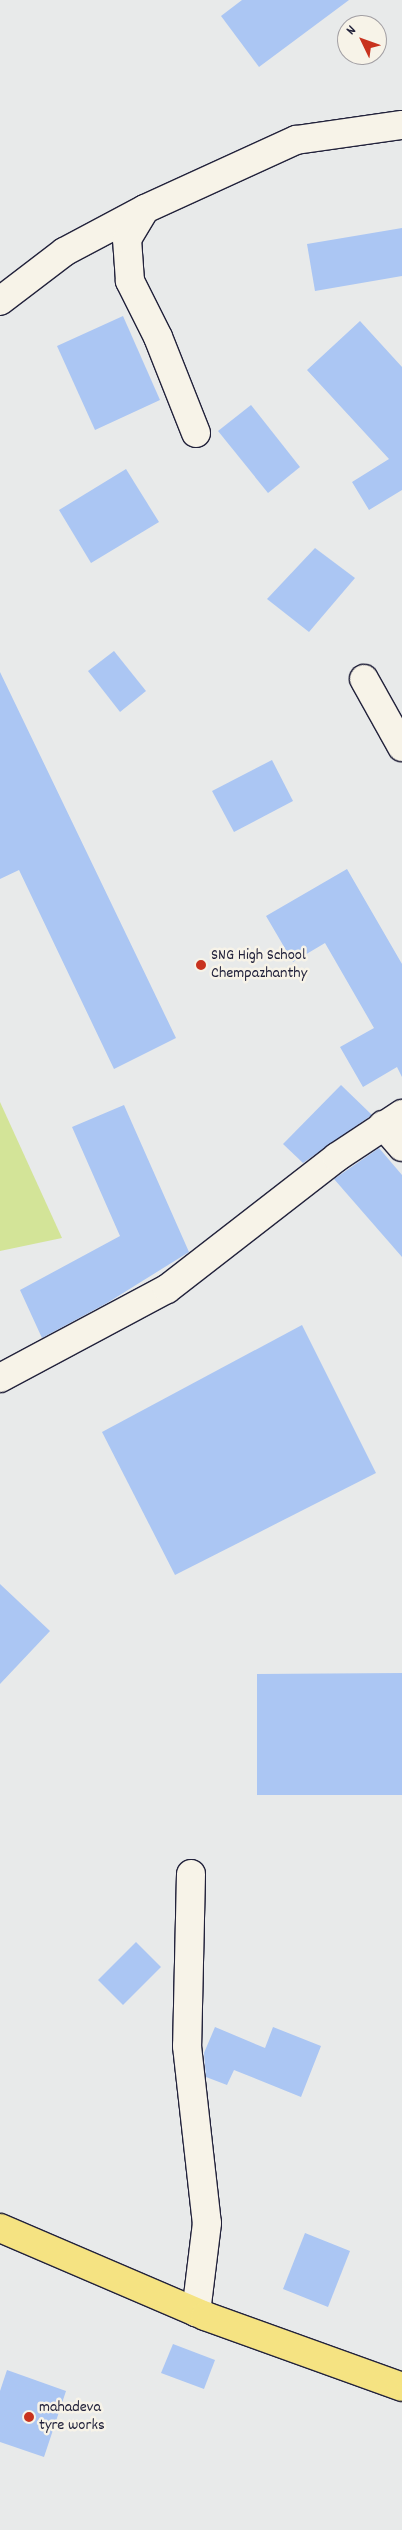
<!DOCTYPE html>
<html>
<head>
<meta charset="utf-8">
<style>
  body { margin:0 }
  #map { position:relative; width:402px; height:2530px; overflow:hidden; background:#e8eaea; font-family:Dekko,sans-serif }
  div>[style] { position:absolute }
  .green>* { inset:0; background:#d3e498 }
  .building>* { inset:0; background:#abc6f3 }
  .roads { filter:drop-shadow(1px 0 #22223b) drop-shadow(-1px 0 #22223b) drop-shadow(0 1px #22223b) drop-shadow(0 -1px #22223b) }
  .minor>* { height:28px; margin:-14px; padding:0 14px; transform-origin:14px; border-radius:14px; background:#f7f3e8 }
  .major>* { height:28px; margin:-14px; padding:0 14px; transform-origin:14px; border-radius:14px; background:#f5e382 }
  .dots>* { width:14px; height:14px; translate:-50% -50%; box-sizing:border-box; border:2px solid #f7f3e8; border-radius:50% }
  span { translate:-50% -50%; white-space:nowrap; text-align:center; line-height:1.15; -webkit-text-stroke:5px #f7f3e8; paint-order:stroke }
  .poi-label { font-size:16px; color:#22223b }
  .left { translate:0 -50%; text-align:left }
  .north { position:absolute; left:337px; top:15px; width:50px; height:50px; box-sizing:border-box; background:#f7f3e8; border:1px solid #a29fa3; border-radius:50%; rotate:312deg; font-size:14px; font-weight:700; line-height:20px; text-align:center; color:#22223b }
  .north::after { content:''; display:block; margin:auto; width:18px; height:22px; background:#c8321e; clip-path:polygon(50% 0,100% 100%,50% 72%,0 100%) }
</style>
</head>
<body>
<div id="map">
  <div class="green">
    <i style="clip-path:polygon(0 1102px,62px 1238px,0 1251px)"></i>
  </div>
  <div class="building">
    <i style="clip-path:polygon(242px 0,349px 0,259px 67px,221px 16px)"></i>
    <i style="clip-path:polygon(402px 228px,402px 276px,315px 291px,307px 244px)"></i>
    <i style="clip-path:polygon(123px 316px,160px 400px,95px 430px,57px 346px)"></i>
    <i style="clip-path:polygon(360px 321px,402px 367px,402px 490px,369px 510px,352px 482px,389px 459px,307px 370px)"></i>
    <i style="clip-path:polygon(251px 405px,300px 467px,268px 493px,218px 431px)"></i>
    <i style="clip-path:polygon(126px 469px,159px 522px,91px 563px,59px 510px)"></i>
    <i style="clip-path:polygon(315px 548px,355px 578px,309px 632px,267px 599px)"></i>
    <i style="clip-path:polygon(114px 651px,146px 691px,120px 712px,88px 671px)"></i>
    <i style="clip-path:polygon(0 672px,176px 1038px,114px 1069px,19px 870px,0 879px)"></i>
    <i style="clip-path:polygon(272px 760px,293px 801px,234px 832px,212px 791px)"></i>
    <i style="clip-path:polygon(347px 869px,402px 964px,402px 1077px,397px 1067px,363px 1087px,340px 1047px,374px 1028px,325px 943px,293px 962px,266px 916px)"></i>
    <i style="clip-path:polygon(341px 1085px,372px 1115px,303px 1163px,283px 1144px)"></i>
    <i style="clip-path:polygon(124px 1105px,189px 1252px,107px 1303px,42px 1338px,20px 1290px,120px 1236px,72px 1127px)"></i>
    <i style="clip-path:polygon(379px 1148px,402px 1175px,402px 1257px,334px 1179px)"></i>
    <i style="clip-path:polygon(302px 1325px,376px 1473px,175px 1575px,102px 1432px)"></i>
    <i style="clip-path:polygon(0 1584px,50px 1631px,0 1684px)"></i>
    <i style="clip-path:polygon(402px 1673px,402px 1795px,257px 1795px,257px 1674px)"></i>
    <i style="clip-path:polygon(136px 1942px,161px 1967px,123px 2005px,98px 1980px)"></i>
    <i style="clip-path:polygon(215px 2027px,265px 2048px,273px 2027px,321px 2046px,301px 2097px,234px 2070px,227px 2085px,206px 2077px,204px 2053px)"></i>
    <i style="clip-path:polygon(305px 2233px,350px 2251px,328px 2307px,283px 2289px)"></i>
    <i style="clip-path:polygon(173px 2344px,215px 2360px,204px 2389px,161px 2373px)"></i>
    <i style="clip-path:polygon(7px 2370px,66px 2391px,44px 2457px,0 2442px,0 2391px)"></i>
  </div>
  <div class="roads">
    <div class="minor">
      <i style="left:0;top:301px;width:81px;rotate:-37.4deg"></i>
      <i style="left:64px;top:252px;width:92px;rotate:-28deg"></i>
      <i style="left:196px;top:433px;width:103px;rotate:-111.6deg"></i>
      <i style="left:158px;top:337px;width:63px;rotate:-116.6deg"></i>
      <i style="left:130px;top:281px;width:42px;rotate:-94.1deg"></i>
      <i style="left:127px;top:239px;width:35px;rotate:-59deg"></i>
      <i style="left:145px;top:209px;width:166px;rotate:-24.6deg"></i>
      <i style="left:296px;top:140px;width:107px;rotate:-8.1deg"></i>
      <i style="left:364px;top:679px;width:78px;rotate:60.8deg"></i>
      <i style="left:383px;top:1125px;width:29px;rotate:49deg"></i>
      <i style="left:0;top:1378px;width:189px;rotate:-28.1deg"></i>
      <i style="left:167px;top:1289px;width:215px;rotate:-37.8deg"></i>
      <i style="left:337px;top:1157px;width:78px;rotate:-33.5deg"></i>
      <i style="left:191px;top:1874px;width:172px;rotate:91.3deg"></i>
      <i style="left:187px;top:2046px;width:178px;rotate:83.6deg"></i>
      <i style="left:207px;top:2223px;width:90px;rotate:97deg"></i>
    </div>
    <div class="major">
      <i style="left:0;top:2228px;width:223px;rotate:23.2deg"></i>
      <i style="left:205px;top:2316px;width:209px;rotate:19.8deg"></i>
    </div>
  </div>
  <div class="dots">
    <i style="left:201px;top:965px;background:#c8321e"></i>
    <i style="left:29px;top:2417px;background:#c8321e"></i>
  </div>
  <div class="poi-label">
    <span class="left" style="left:211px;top:965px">SNG High School<br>Chempazhanthy</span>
    <span class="left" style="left:39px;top:2417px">mahadeva<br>tyre works</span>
  </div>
  <div class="north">N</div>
</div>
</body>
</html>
